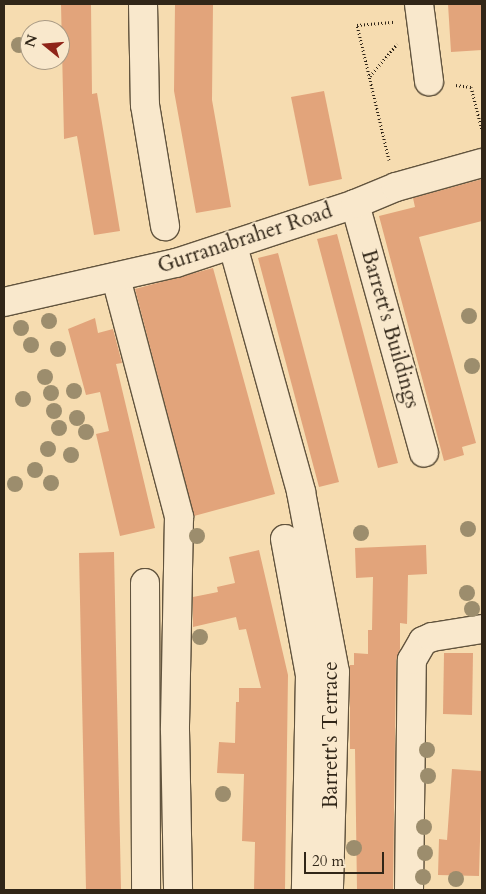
<!DOCTYPE html>
<html>
<head>
<meta charset="utf-8">
<style>
  body { margin:0 }
  #map { position:relative; width:486px; height:894px; overflow:hidden; background:#f6dcb0; font-family:Cardo,serif }
  div>[style] { position:absolute }
  .building>* { inset:0; background:#e2a47b }
  .path>* { height:3px; margin-top:-1.5px; transform-origin:0; background:repeating-linear-gradient(90deg,#312618 0 1px,transparent 0 3.5px) }
  .roads { filter:drop-shadow(1px 0 #62543e) drop-shadow(-1px 0 #62543e) drop-shadow(0 1px #62543e) drop-shadow(0 -1px #62543e) }
  .minor>* { height:28px; margin:-14px; padding:0 14px; transform-origin:14px; border-radius:14px; background:#f9e8cc }
  .trees>* { width:16px; height:16px; margin:-8px; border-radius:50%; background:#9c8d6d }
  span { translate:-50% -50%; white-space:nowrap; text-align:center; line-height:1.15; -webkit-text-stroke:4px #f9e8cc; paint-order:stroke }
  .street-label { font-size:21px; color:#312618 }
  .frame { position:absolute; inset:0; border:5px solid #312618; pointer-events:none }
  .north { position:absolute; left:20px; top:20px; width:50px; height:50px; box-sizing:border-box; background:#f9e8cc; border:1px solid #a99a84; border-radius:50%; rotate:287deg; font-size:14px; font-weight:700; line-height:20px; text-align:center; color:#312618 }
  .north::after { content:''; display:block; margin:auto; width:18px; height:22px; background:#8f2418; clip-path:polygon(50% 0,100% 100%,50% 72%,0 100%) }
  .scale { position:absolute; left:304px; top:852px; width:80px; height:22px; box-sizing:border-box; border:2px solid #312618; border-top:0; padding-left:6px; font-size:15px; line-height:18px; white-space:nowrap; color:#312618; -webkit-text-stroke:4px #f9e8cc; paint-order:stroke }
</style>
</head>
<body>
<div id="map">
  <div class="building">
    <i style="clip-path:polygon(61px 4px,91px 4px,92px 94px,97px 93px,120px 231px,94px 235px,77px 136px,64px 139px)"></i>
    <i style="clip-path:polygon(175px 4px,213px 4px,212px 100px,231px 207px,196px 213px,174px 91px)"></i>
    <i style="clip-path:polygon(448px 4px,482px 4px,482px 50px,451px 52px)"></i>
    <i style="clip-path:polygon(324px 91px,342px 179px,309px 186px,291px 97px)"></i>
    <i style="clip-path:polygon(482px 179px,482px 221px,419px 237px,476px 443px,462px 447px,464px 455px,444px 461px,379px 216px,415px 207px,413px 198px)"></i>
    <i style="clip-path:polygon(337px 234px,398px 463px,378px 468px,317px 239px)"></i>
    <i style="clip-path:polygon(278px 253px,339px 482px,319px 487px,258px 258px)"></i>
    <i style="clip-path:polygon(213px 268px,275px 494px,194px 516px,135px 289px)"></i>
    <i style="clip-path:polygon(95px 318px,98px 333px,113px 329px,122px 363px,116px 364px,155px 528px,120px 536px,96px 434px,109px 431px,100px 392px,86px 395px,68px 329px)"></i>
    <i style="clip-path:polygon(426px 545px,427px 574px,408px 575px,407px 624px,400px 623px,400px 649px,396px 660px,393px 890px,357px 890px,355px 749px,350px 749px,350px 665px,354px 665px,354px 653px,368px 654px,368px 630px,372px 630px,373px 577px,356px 578px,355px 548px)"></i>
    <i style="clip-path:polygon(259px 550px,288px 675px,285px 890px,254px 890px,255px 842px,242px 841px,244px 774px,217px 773px,219px 742px,235px 743px,236px 702px,239px 702px,239px 688px,261px 688px,246px 629px,239px 630px,236px 617px,193px 627px,193px 597px,218px 592px,217px 587px,235px 583px,229px 557px)"></i>
    <i style="clip-path:polygon(114px 552px,121px 889px,86px 890px,79px 553px)"></i>
    <i style="clip-path:polygon(444px 653px,473px 653px,472px 715px,443px 714px)"></i>
    <i style="clip-path:polygon(452px 769px,482px 771px,479px 876px,438px 875px,439px 839px,447px 840px)"></i>
  </div>
  <div class="path">
    <i style="left:370px;top:76px;width:42px;rotate:-49.8deg"></i>
    <i style="left:456px;top:85px;width:15px;rotate:8deg"></i>
    <i style="left:471px;top:87px;width:44px;rotate:75.7deg"></i>
    <i style="left:389px;top:160px;width:139px;rotate:-103.3deg"></i>
    <i style="left:357px;top:25px;width:38px;rotate:-5deg"></i>
  </div>
  <div class="roads">
    <div class="minor">
      <i style="left:143px;top:4px;width:101px;rotate:88.9deg"></i>
      <i style="left:145px;top:105px;width:123px;rotate:80.6deg"></i>
      <i style="left:419px;top:4px;width:78px;rotate:82.6deg"></i>
      <i style="left:355px;top:204px;width:258px;rotate:74.5deg"></i>
      <i style="left:233px;top:246px;width:255px;rotate:74.5deg"></i>
      <i style="left:301px;top:492px;width:183px;rotate:79.3deg"></i>
      <i style="left:335px;top:672px;width:218px;rotate:91.6deg"></i>
      <i style="left:116px;top:278px;width:247px;rotate:75.2deg"></i>
      <i style="left:179px;top:517px;width:213px;rotate:91.1deg"></i>
      <i style="left:175px;top:730px;width:160px;rotate:88.9deg"></i>
      <i style="left:4px;top:302px;width:176px;rotate:-12.8deg"></i>
      <i style="left:176px;top:263px;width:188px;rotate:-18.2deg"></i>
      <i style="left:355px;top:204px;width:44px;rotate:-22.5deg"></i>
      <i style="left:396px;top:187px;width:89px;rotate:-15.6deg"></i>
      <i style="left:285px;top:539px;width:138px;rotate:79.6deg"></i>
      <i style="left:310px;top:675px;width:215px;rotate:91.1deg"></i>
      <i style="left:145px;top:583px;width:307px;rotate:89.8deg"></i>
      <i style="left:409px;top:890px;width:230px;rotate:-89.3deg"></i>
      <i style="left:412px;top:660px;width:22px;rotate:-60deg"></i>
      <i style="left:423px;top:641px;width:10px;rotate:-24deg"></i>
      <i style="left:432px;top:637px;width:51px;rotate:-9.1deg"></i>
    </div>
  </div>
  <div class="trees">
    <i style="left:19px;top:45px"></i>
    <i style="left:469px;top:316px"></i>
    <i style="left:49px;top:321px"></i>
    <i style="left:21px;top:328px"></i>
    <i style="left:31px;top:345px"></i>
    <i style="left:58px;top:349px"></i>
    <i style="left:472px;top:366px"></i>
    <i style="left:45px;top:377px"></i>
    <i style="left:74px;top:391px"></i>
    <i style="left:51px;top:393px"></i>
    <i style="left:23px;top:399px"></i>
    <i style="left:54px;top:411px"></i>
    <i style="left:77px;top:418px"></i>
    <i style="left:59px;top:428px"></i>
    <i style="left:86px;top:432px"></i>
    <i style="left:48px;top:449px"></i>
    <i style="left:71px;top:455px"></i>
    <i style="left:35px;top:470px"></i>
    <i style="left:51px;top:483px"></i>
    <i style="left:15px;top:484px"></i>
    <i style="left:468px;top:529px"></i>
    <i style="left:361px;top:533px"></i>
    <i style="left:197px;top:536px"></i>
    <i style="left:467px;top:593px"></i>
    <i style="left:472px;top:609px"></i>
    <i style="left:200px;top:637px"></i>
    <i style="left:427px;top:750px"></i>
    <i style="left:428px;top:776px"></i>
    <i style="left:223px;top:794px"></i>
    <i style="left:424px;top:827px"></i>
    <i style="left:354px;top:848px"></i>
    <i style="left:425px;top:853px"></i>
    <i style="left:423px;top:877px"></i>
    <i style="left:456px;top:879px"></i>
  </div>
  <div class="street-label">
    <span style="left:245px;top:239px;rotate:-18deg">Gurranabraher Road</span>
    <span style="left:390px;top:329px;rotate:74deg">Barrett's Buildings</span>
    <span style="left:331px;top:735px;rotate:-90deg">Barrett's Terrace</span>
  </div>
  <div class="frame"></div>
  <div class="north">N</div>
  <div class="scale">20 m</div>
</div>
</body>
</html>
